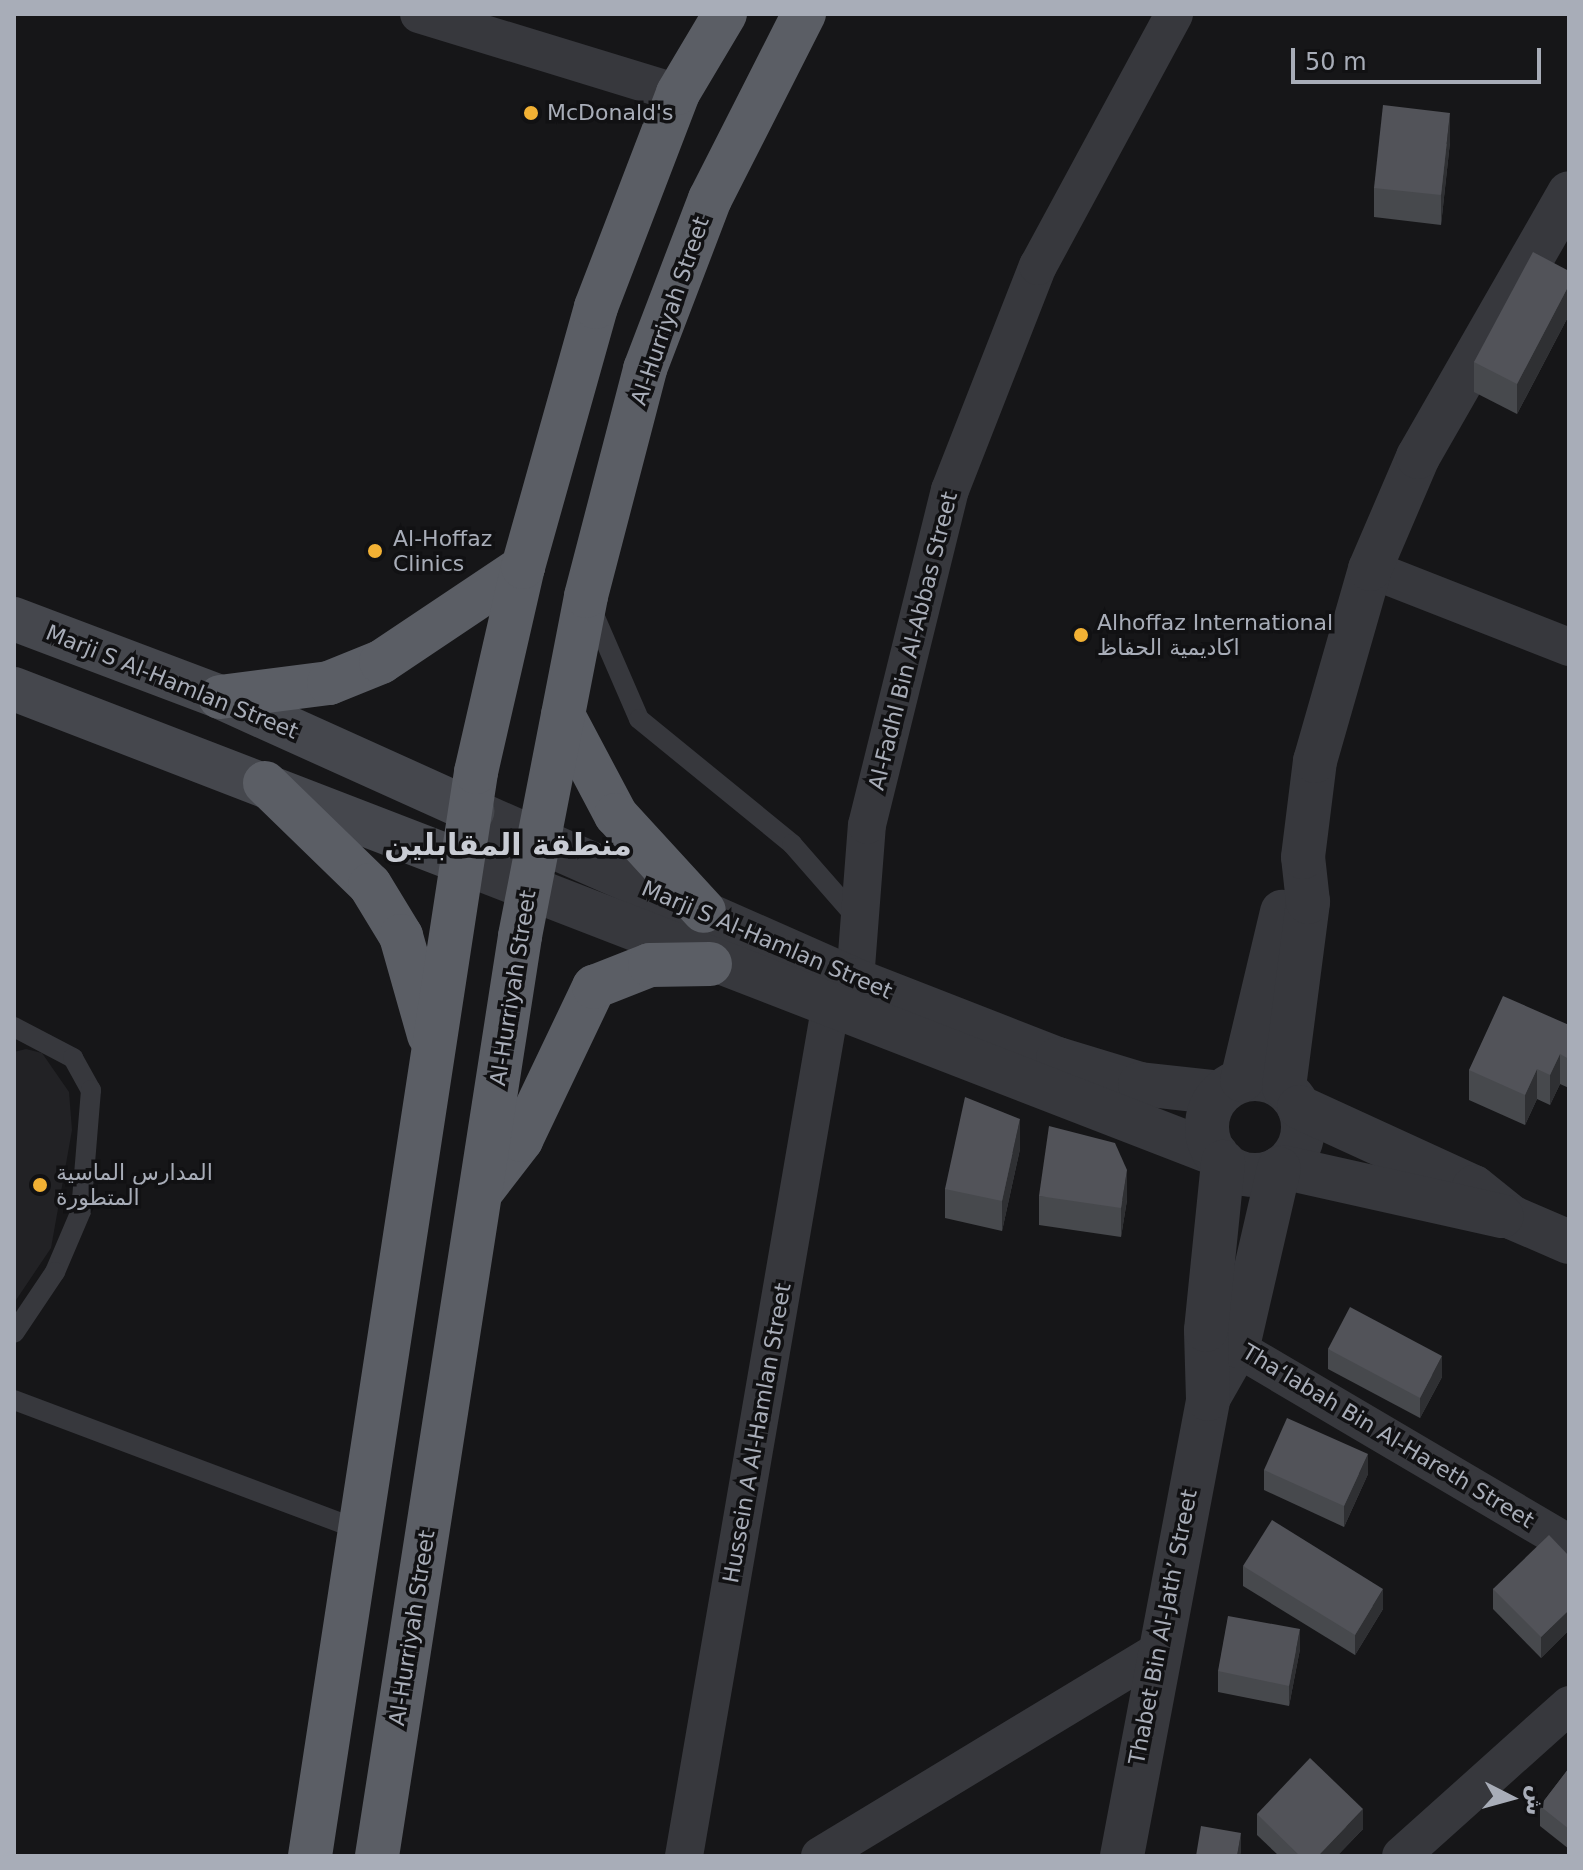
<!DOCTYPE html>
<html>
<head>
<meta charset="utf-8">
<style>
  body { margin:0 }
  #map { position:relative; width:1583px; height:1870px; overflow:hidden; background:#161618; font-family:"DejaVu Sans",Cairo,sans-serif }
  div>[style] { position:absolute }
  .built>* { inset:0; background:#222225 }
  .service>* { height:20px; margin:-10px; padding:0 10px; transform-origin:10px; border-radius:10px; background:#37383d }
  .minor>* { height:38px; margin:-19px; padding:0 19px; transform-origin:19px; border-radius:19px; background:#37383d }
  .tertiary>* { height:44px; margin:-22px; padding:0 22px; transform-origin:22px; border-radius:22px; background:#37383d }
  .tertiary>.ring { margin:-22px; padding:0; box-sizing:content-box; background:none; border:44px solid #37383d; border-radius:50% }
  .secondary>* { height:44px; margin:-22px; padding:0 22px; transform-origin:22px; border-radius:22px; background:#45474d }
  .trunk>* { height:44px; margin:-22px; padding:0 22px; transform-origin:22px; border-radius:22px; background:#5b5e65 }
  .wall>* { inset:0; background:#47494d }
  .shaded-wall>* { inset:0; background:#2f3033 }
  .building>* { inset:0; background:#525359 }
  .dots>* { width:22px; height:22px; translate:-50% -50%; box-sizing:border-box; border:4px solid #111113; border-radius:50% }
  span { translate:-50% -50%; white-space:nowrap; text-align:center; line-height:1.15; -webkit-text-stroke:7px #111113; paint-order:stroke }
  .poi-label { font-size:22px; color:#a8adb8 }
  .left { translate:0 -50%; text-align:left }
  .street-label { font-size:22px; color:#a8adb8 }
  .district-label { font-size:30px; color:#c9ccd4; font-weight:700 }
  .frame { position:absolute; inset:0; border:16px solid #a8adb8; pointer-events:none }
  .north { position:absolute; left:1471px; top:1758px; width:80px; height:80px; -webkit-text-stroke:6px #111113; paint-order:stroke; rotate:96deg; font-size:22px; font-weight:700; line-height:32px; text-align:center; color:#a8adb8 }
  .north::after { content:''; display:block; margin:auto; width:28px; height:36px; background:#a8adb8; clip-path:polygon(50% 0,100% 100%,50% 72%,0 100%) }
  .scale { position:absolute; left:1291px; top:48px; width:250px; height:36px; box-sizing:border-box; border:4px solid #a8adb8; border-top:0; padding-left:10px; font-size:24px; line-height:28px; white-space:nowrap; color:#a8adb8; -webkit-text-stroke:6px #111113; paint-order:stroke }
</style>
</head>
<body>
<div id="map">
  <div class="built">
    <i style="clip-path:polygon(26px 1049px,42px 1053px,69px 1092px,72px 1130px,51px 1248px,14px 1303px,14px 1052px)"></i>
  </div>
  <div class="service">
    <i style="left:591px;top:608px;width:121px;rotate:66.6deg"></i>
    <i style="left:639px;top:719px;width:198px;rotate:39.2deg"></i>
    <i style="left:792px;top:844px;width:97px;rotate:48.8deg"></i>
    <i style="left:14px;top:1027px;width:67px;rotate:27.7deg"></i>
    <i style="left:73px;top:1058px;width:37px;rotate:61deg"></i>
    <i style="left:91px;top:1090px;width:121px;rotate:94.7deg"></i>
    <i style="left:81px;top:1211px;width:66px;rotate:113.1deg"></i>
    <i style="left:55px;top:1272px;width:73px;rotate:123.9deg"></i>
    <i style="left:14px;top:1400px;width:373px;rotate:20.6deg"></i>
  </div>
  <div class="minor">
    <i style="left:419px;top:14px;width:271px;rotate:17deg"></i>
    <i style="left:1370px;top:569px;width:214px;rotate:21.4deg"></i>
    <i style="left:855px;top:980px;width:155px;rotate:-85.6deg"></i>
    <i style="left:867px;top:825px;width:345px;rotate:-76.1deg"></i>
    <i style="left:950px;top:490px;width:241px;rotate:-68.6deg"></i>
    <i style="left:1038px;top:266px;width:286px;rotate:-61.6deg"></i>
    <i style="left:1213px;top:1334px;width:413px;rotate:30.5deg"></i>
    <i style="left:684px;top:1856px;width:859px;rotate:-80.22deg"></i>
    <i style="left:820px;top:1856px;width:392px;rotate:-31.2deg"></i>
    <i style="left:1401px;top:1856px;width:226px;rotate:-41.9deg"></i>
  </div>
  <div class="tertiary">
    <i style="left:472px;top:811px;width:419px;rotate:23.8deg"></i>
    <i style="left:855px;top:980px;width:218px;rotate:21.3deg"></i>
    <i style="left:1058px;top:1059px;width:86px;rotate:17deg"></i>
    <i style="left:1140px;top:1084px;width:81px;rotate:6.3deg"></i>
    <i style="left:462px;top:862px;width:809px;rotate:21.17deg"></i>
    <i class="ring" style="left:1207px;top:1079px;width:52px;height:52px"></i>
    <i style="left:1242px;top:1080px;width:173px;rotate:-76.6deg"></i>
    <i style="left:1284px;top:1087px;width:187px;rotate:-82.6deg"></i>
    <i style="left:1308px;top:902px;width:45px;rotate:-96.3deg"></i>
    <i style="left:1303px;top:857px;width:97px;rotate:-82.9deg"></i>
    <i style="left:1315px;top:761px;width:200px;rotate:-74deg"></i>
    <i style="left:1370px;top:569px;width:122px;rotate:-66.8deg"></i>
    <i style="left:1418px;top:457px;width:304px;rotate:-60.2deg"></i>
    <i style="left:1299px;top:1107px;width:192px;rotate:24.6deg"></i>
    <i style="left:1474px;top:1187px;width:48px;rotate:39deg"></i>
    <i style="left:1511px;top:1217px;width:63px;rotate:23.3deg"></i>
    <i style="left:1282px;top:1167px;width:225px;rotate:12.6deg"></i>
    <i style="left:1209px;top:1397px;width:59px;rotate:-60.4deg"></i>
    <i style="left:1238px;top:1346px;width:182px;rotate:-77deg"></i>
    <i style="left:1122px;top:1856px;width:465px;rotate:-79.3deg"></i>
    <i style="left:1208px;top:1399px;width:69px;rotate:-91.7deg"></i>
    <i style="left:1206px;top:1330px;width:169px;rotate:-84.2deg"></i>
  </div>
  <div class="secondary">
    <i style="left:14px;top:619px;width:220px;rotate:20.7deg"></i>
    <i style="left:220px;top:697px;width:277px;rotate:24.3deg"></i>
    <i style="left:14px;top:689px;width:480px;rotate:21.1deg"></i>
  </div>
  <div class="trunk">
    <i style="left:220px;top:697px;width:110px;rotate:-7.3deg"></i>
    <i style="left:329px;top:683px;width:56px;rotate:-22deg"></i>
    <i style="left:381px;top:662px;width:171px;rotate:-33.8deg"></i>
    <i style="left:563px;top:715px;width:113px;rotate:62.1deg"></i>
    <i style="left:616px;top:815px;width:130px;rotate:47.5deg"></i>
    <i style="left:265px;top:783px;width:146px;rotate:44.2deg"></i>
    <i style="left:370px;top:885px;width:60px;rotate:58.7deg"></i>
    <i style="left:401px;top:936px;width:103px;rotate:74.2deg"></i>
    <i style="left:481px;top:1192px;width:66px;rotate:-52.4deg"></i>
    <i style="left:521px;top:1140px;width:170px;rotate:-64.5deg"></i>
    <i style="left:594px;top:987px;width:60px;rotate:-21.4deg"></i>
    <i style="left:650px;top:965px;width:60px;rotate:-1deg"></i>
    <i style="left:310px;top:1856px;width:1097px;rotate:-81.29deg"></i>
    <i style="left:476px;top:772px;width:210px;rotate:-77.1deg"></i>
    <i style="left:523px;top:567px;width:270px;rotate:-74.3deg"></i>
    <i style="left:596px;top:307px;width:229px;rotate:-69deg"></i>
    <i style="left:678px;top:93px;width:92px;rotate:-59.3deg"></i>
    <i style="left:377px;top:1856px;width:931px;rotate:-81.16deg"></i>
    <i style="left:520px;top:936px;width:346px;rotate:-79deg"></i>
    <i style="left:586px;top:596px;width:235px;rotate:-75.4deg"></i>
    <i style="left:645px;top:369px;width:182px;rotate:-69.1deg"></i>
    <i style="left:710px;top:199px;width:208px;rotate:-63.1deg"></i>
  </div>
  <div class="wall">
    <i style="clip-path:polygon(1450px 142px,1441px 225px,1374px 217px,1374px 188px)"></i>
    <i style="clip-path:polygon(1569px 271px,1569px 315px,1517px 414px,1474px 392px,1474px 362px)"></i>
    <i style="clip-path:polygon(1569px 1025px,1569px 1088px,1560px 1084px,1550px 1105px,1537px 1099px,1525px 1125px,1469px 1100px,1469px 1070px)"></i>
    <i style="clip-path:polygon(1020px 1149px,1002px 1231px,945px 1218px,945px 1189px)"></i>
    <i style="clip-path:polygon(1039px 1196px,1127px 1200px,1121px 1237px,1039px 1225px)"></i>
    <i style="clip-path:polygon(1328px 1349px,1442px 1377px,1420px 1418px,1328px 1369px)"></i>
    <i style="clip-path:polygon(1264px 1470px,1368px 1474px,1344px 1527px,1264px 1490px)"></i>
    <i style="clip-path:polygon(1569px 1556px,1569px 1630px,1541px 1658px,1493px 1609px,1493px 1589px)"></i>
    <i style="clip-path:polygon(1243px 1566px,1383px 1609px,1355px 1655px,1243px 1586px)"></i>
    <i style="clip-path:polygon(1300px 1649px,1289px 1706px,1218px 1692px,1218px 1671px)"></i>
    <i style="clip-path:polygon(1569px 1768px,1569px 1849px,1540px 1826px,1540px 1806px)"></i>
    <i style="clip-path:polygon(1257px 1814px,1363px 1829px,1337px 1856px,1279px 1856px,1257px 1835px)"></i>
  </div>
  <div class="shaded-wall">
    <i style="clip-path:polygon(1450px 113px,1450px 142px,1441px 225px,1441px 195px)"></i>
    <i style="clip-path:polygon(1569px 285px,1569px 315px,1517px 414px,1517px 384px)"></i>
    <i style="clip-path:polygon(1560px 1054px,1560px 1084px,1550px 1105px,1550px 1075px)"></i>
    <i style="clip-path:polygon(1537px 1069px,1537px 1099px,1525px 1125px,1525px 1095px)"></i>
    <i style="clip-path:polygon(1020px 1119px,1020px 1149px,1002px 1231px,1002px 1201px)"></i>
    <i style="clip-path:polygon(1127px 1170px,1127px 1200px,1121px 1237px,1121px 1208px)"></i>
    <i style="clip-path:polygon(1442px 1356px,1442px 1377px,1420px 1418px,1420px 1398px)"></i>
    <i style="clip-path:polygon(1368px 1454px,1368px 1474px,1344px 1527px,1344px 1506px)"></i>
    <i style="clip-path:polygon(1383px 1589px,1383px 1609px,1355px 1655px,1355px 1635px)"></i>
    <i style="clip-path:polygon(1569px 1610px,1569px 1630px,1541px 1658px,1541px 1637px)"></i>
    <i style="clip-path:polygon(1300px 1629px,1300px 1649px,1289px 1706px,1289px 1686px)"></i>
    <i style="clip-path:polygon(1363px 1809px,1363px 1829px,1337px 1856px,1318px 1856px)"></i>
    <i style="clip-path:polygon(1241px 1833px,1241px 1853px,1240px 1856px,1237px 1856px)"></i>
  </div>
  <div class="building">
    <i style="clip-path:polygon(1383px 105px,1450px 113px,1441px 195px,1374px 188px)"></i>
    <i style="clip-path:polygon(1533px 252px,1569px 271px,1569px 285px,1517px 384px,1474px 362px)"></i>
    <i style="clip-path:polygon(1503px 996px,1569px 1025px,1569px 1059px,1560px 1054px,1550px 1075px,1537px 1069px,1525px 1095px,1469px 1070px)"></i>
    <i style="clip-path:polygon(965px 1097px,1020px 1119px,1002px 1201px,945px 1189px)"></i>
    <i style="clip-path:polygon(1049px 1126px,1115px 1143px,1127px 1170px,1121px 1208px,1039px 1196px)"></i>
    <i style="clip-path:polygon(1350px 1307px,1442px 1356px,1420px 1398px,1328px 1349px)"></i>
    <i style="clip-path:polygon(1287px 1418px,1368px 1454px,1344px 1506px,1264px 1470px)"></i>
    <i style="clip-path:polygon(1272px 1520px,1383px 1589px,1355px 1635px,1243px 1566px)"></i>
    <i style="clip-path:polygon(1549px 1535px,1569px 1556px,1569px 1610px,1541px 1637px,1493px 1589px)"></i>
    <i style="clip-path:polygon(1228px 1616px,1300px 1629px,1289px 1686px,1218px 1671px)"></i>
    <i style="clip-path:polygon(1310px 1758px,1363px 1809px,1318px 1856px,1300px 1856px,1257px 1814px)"></i>
    <i style="clip-path:polygon(1569px 1768px,1569px 1829px,1540px 1806px)"></i>
    <i style="clip-path:polygon(1201px 1826px,1241px 1833px,1237px 1856px,1196px 1856px)"></i>
  </div>
  <div class="dots">
    <i style="left:531px;top:113px;background:#f2b134"></i>
    <i style="left:375px;top:551px;background:#f2b134"></i>
    <i style="left:1081px;top:635px;background:#f2b134"></i>
    <i style="left:40px;top:1185px;background:#f2b134"></i>
  </div>
  <div class="poi-label">
    <span class="left" style="left:547px;top:113px">McDonald's</span>
    <span class="left" style="left:393px;top:551px">Al-Hoffaz<br>Clinics</span>
    <span class="left" style="left:1097px;top:635px">Alhoffaz International<br>اكاديمية الحفاظ</span>
    <span class="left" style="left:56px;top:1185px">المدارس الماسية<br>المتطورة</span>
  </div>
  <div class="street-label">
    <span style="left:670px;top:311px;rotate:-71deg">Al-Hurriyah Street</span>
    <span style="left:913px;top:641px;rotate:-76deg">Al-Fadhl Bin Al-Abbas Street</span>
    <span style="left:172px;top:682px;rotate:22deg">Marji S Al-Hamlan Street</span>
    <span style="left:767px;top:940px;rotate:23deg">Marji S Al-Hamlan Street</span>
    <span style="left:513px;top:988px;rotate:-81deg">Al-Hurriyah Street</span>
    <span style="left:757px;top:1433px;rotate:-80deg">Hussein A Al-Hamlan Street</span>
    <span style="left:1388px;top:1436px;rotate:31deg">Tha‘labah Bin Al-Hareth Street</span>
    <span style="left:1163px;top:1627px;rotate:-79deg">Thabet Bin Al-Jath’ Street</span>
    <span style="left:412px;top:1628px;rotate:-81deg">Al-Hurriyah Street</span>
  </div>
  <div class="district-label">
    <span style="left:508px;top:845px">منطقة المقابلين</span>
  </div>
  <div class="frame"></div>
  <div class="north">ش</div>
  <div class="scale">50 m</div>
</div>
</body>
</html>
